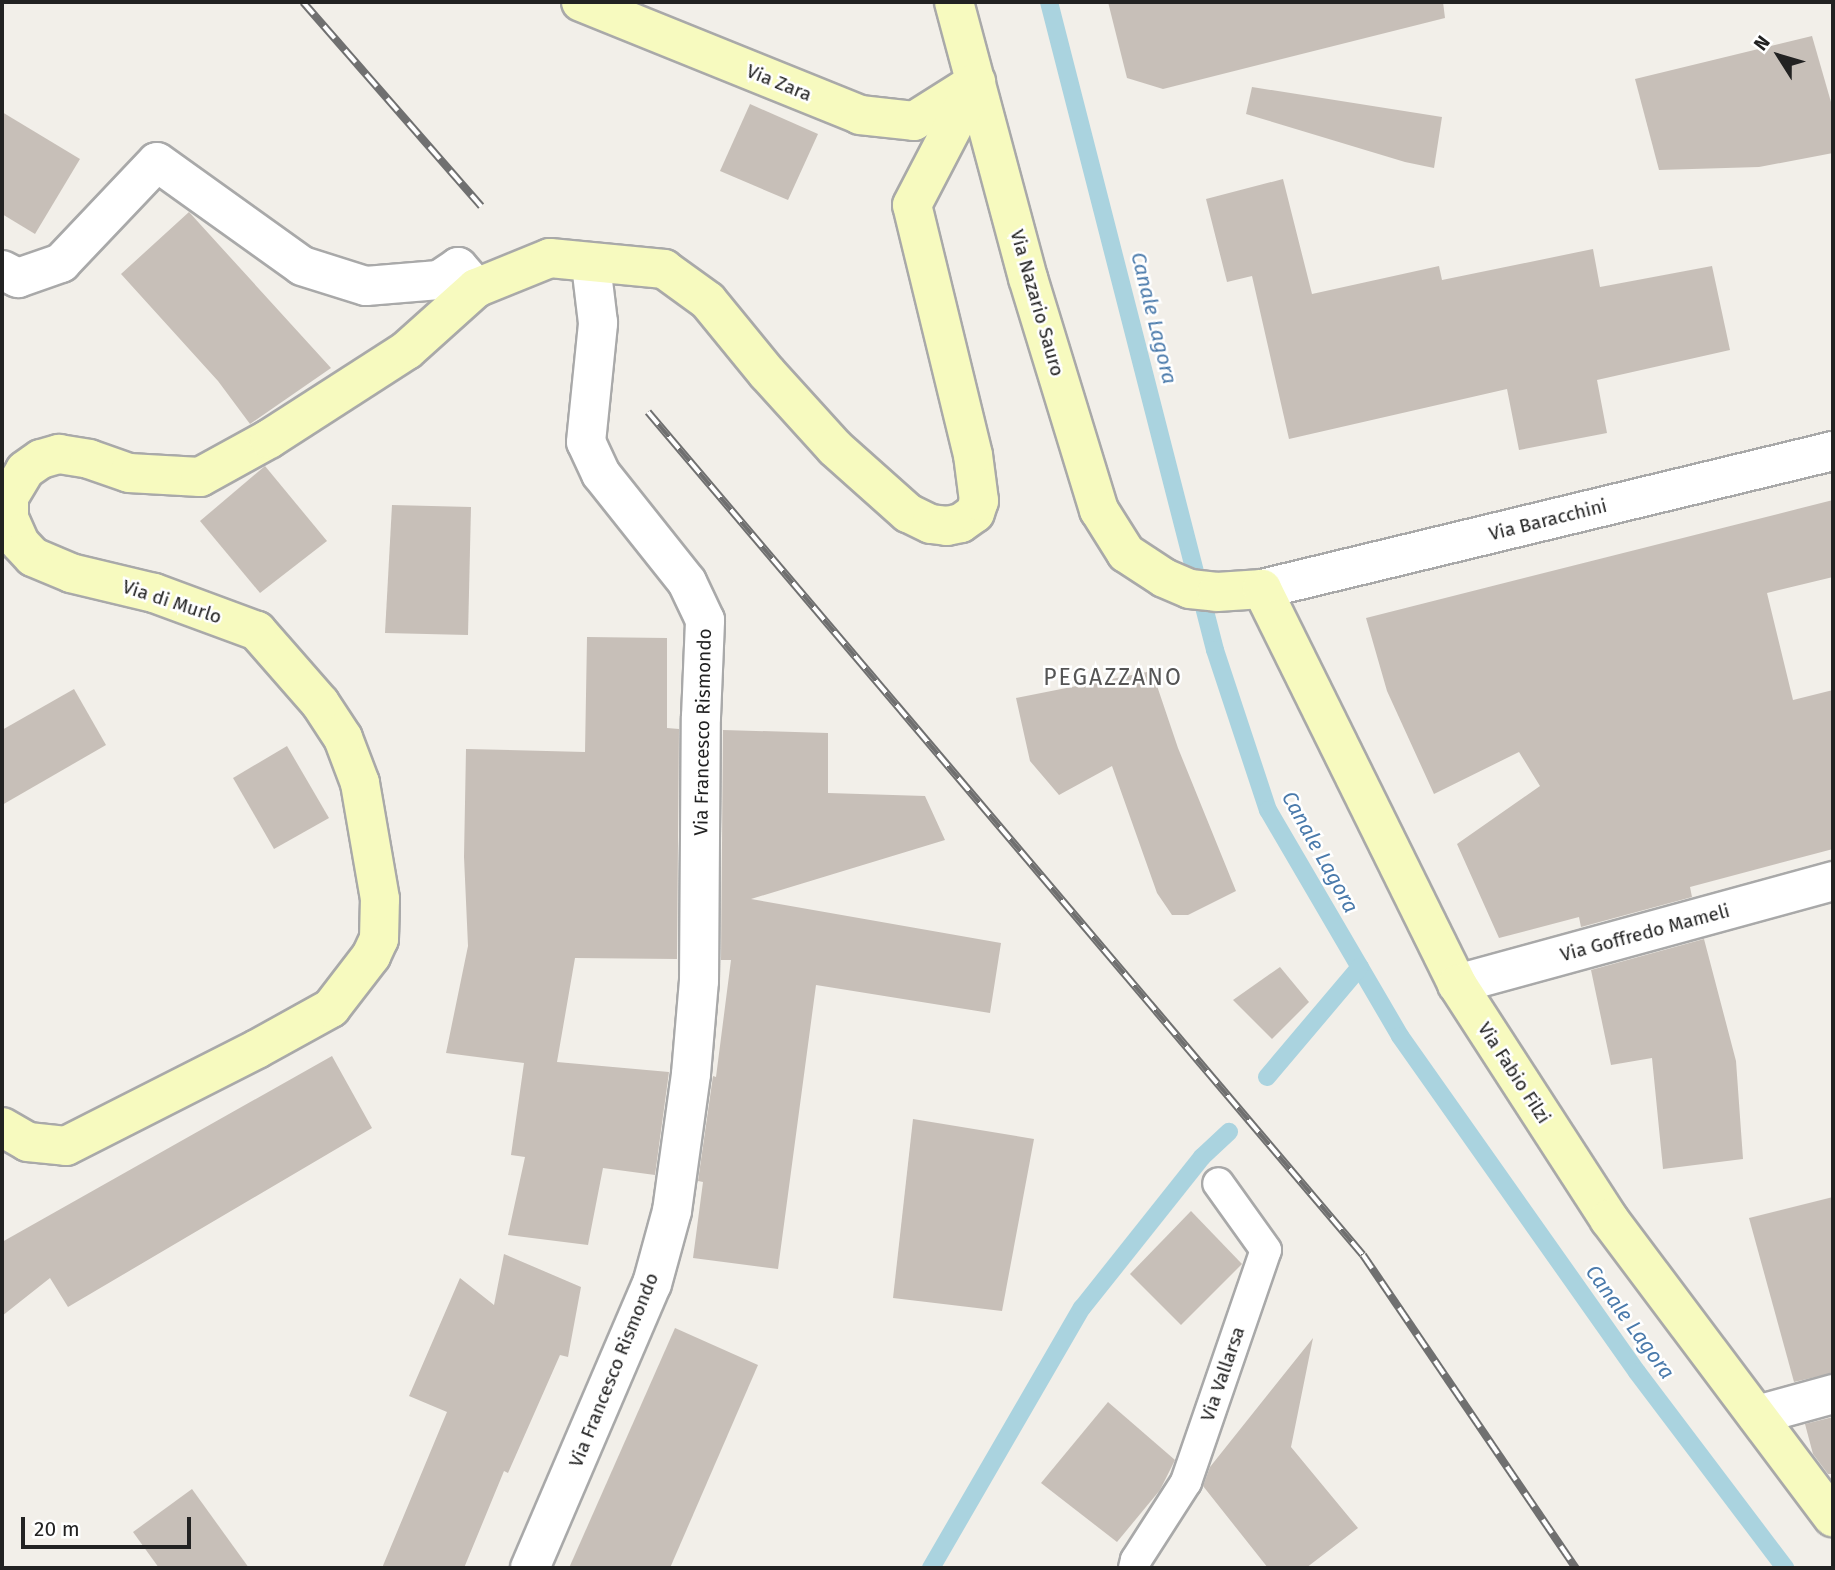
<!DOCTYPE html>
<html>
<head>
<meta charset="utf-8">
<style>
  body { margin:0 }
  #map { position:relative; width:1835px; height:1570px; overflow:hidden; background:#f2efe9; font-family:"Fira Sans",sans-serif }
  div>[style] { position:absolute }
  .stream>* { height:18px; margin:-9px; padding:0 9px; transform-origin:9px; border-radius:9px; background:#aad3df }
  .building>* { inset:0; background:#c7bfb8 }
  .roads { filter:drop-shadow(2px 0 #a9a9a9) drop-shadow(-2px 0 #a9a9a9) drop-shadow(0 2px #a9a9a9) drop-shadow(0 -2px #a9a9a9) }
  .lane>* { height:30px; margin:-15px; padding:0 15px; transform-origin:15px; border-radius:15px; background:#fff }
  .street>* { height:38px; margin:-19px; padding:0 19px; transform-origin:19px; border-radius:19px; background:#fff }
  .secondary>* { height:38px; margin:-19px; padding:0 19px; transform-origin:19px; border-radius:19px; background:#f7fabf }
  .rail>* { height:8px; margin-top:-4px; transform-origin:0; background:repeating-linear-gradient(90deg,#fff 0 16px,#707070 0 32px); box-sizing:border-box; border-block:2px solid #707070 }
  span { translate:-50% -50%; white-space:nowrap; text-align:center; line-height:1.15; -webkit-text-stroke:5px #fff; paint-order:stroke }
  .street-label { font-size:19px; color:#222 }
  .water-label { font-size:21px; color:#4a7aab; font-style:italic }
  .quarter-label { font-size:23px; color:#555; letter-spacing:2px }
  .frame { position:absolute; inset:0; border:4px solid #222; pointer-events:none }
  .north { position:absolute; left:1744px; top:21px; width:70px; height:70px; -webkit-text-stroke:5px #fff; paint-order:stroke; rotate:307deg; font-size:19px; font-weight:700; line-height:28px; text-align:center; color:#222 }
  .north::after { content:''; display:block; margin:auto; width:24px; height:32px; background:#222; clip-path:polygon(50% 0,100% 100%,50% 72%,0 100%) }
  .scale { position:absolute; left:21px; top:1517px; width:170px; height:32px; box-sizing:border-box; border:4px solid #222; border-top:0; padding-left:9px; font-size:21px; line-height:24px; white-space:nowrap; color:#222; -webkit-text-stroke:5px #fff; paint-order:stroke }
</style>
</head>
<body>
<div id="map">
  <div class="stream">
    <i style="left:1049px;top:2px;width:669px;rotate:75.63deg"></i>
    <i style="left:1215px;top:650px;width:169px;rotate:71.7deg"></i>
    <i style="left:1268px;top:810px;width:262px;rotate:59.7deg"></i>
    <i style="left:1400px;top:1036px;width:411px;rotate:54.8deg"></i>
    <i style="left:1637px;top:1372px;width:246px;rotate:52.9deg"></i>
    <i style="left:1267px;top:1077px;width:144px;rotate:-49.8deg"></i>
    <i style="left:931px;top:1568px;width:301px;rotate:-59.9deg"></i>
    <i style="left:1082px;top:1308px;width:193px;rotate:-51.5deg"></i>
    <i style="left:1202px;top:1157px;width:37px;rotate:-43deg"></i>
  </div>
  <div class="building">
    <i style="clip-path:polygon(1108px 2px,1443px 2px,1445px 18px,1163px 89px,1127px 78px)"></i>
    <i style="clip-path:polygon(1812px 36px,1833px 109px,1833px 153px,1759px 167px,1659px 170px,1635px 79px)"></i>
    <i style="clip-path:polygon(1252px 87px,1442px 117px,1434px 168px,1405px 162px,1246px 114px)"></i>
    <i style="clip-path:polygon(750px 104px,818px 134px,788px 200px,720px 171px)"></i>
    <i style="clip-path:polygon(2px 112px,80px 159px,35px 234px,2px 214px)"></i>
    <i style="clip-path:polygon(1283px 179px,1312px 294px,1439px 266px,1442px 280px,1593px 249px,1600px 287px,1712px 266px,1730px 350px,1597px 380px,1607px 433px,1519px 450px,1507px 389px,1289px 439px,1252px 276px,1227px 282px,1206px 199px)"></i>
    <i style="clip-path:polygon(189px 212px,331px 368px,250px 424px,218px 381px,121px 274px)"></i>
    <i style="clip-path:polygon(265px 466px,327px 541px,260px 593px,200px 521px)"></i>
    <i style="clip-path:polygon(1833px 500px,1833px 577px,1767px 593px,1793px 700px,1833px 690px,1833px 849px,1690px 887px,1692px 897px,1581px 927px,1579px 917px,1499px 938px,1457px 844px,1540px 786px,1519px 752px,1434px 794px,1387px 691px,1366px 618px)"></i>
    <i style="clip-path:polygon(392px 505px,471px 507px,468px 635px,385px 633px)"></i>
    <i style="clip-path:polygon(587px 637px,667px 638px,667px 728px,679px 729px,677px 959px,575px 958px,557px 1062px,669px 1072px,655px 1175px,603px 1168px,588px 1245px,508px 1235px,525px 1157px,511px 1155px,524px 1063px,446px 1053px,468px 946px,464px 857px,466px 749px,585px 752px)"></i>
    <i style="clip-path:polygon(1152px 671px,1178px 748px,1236px 891px,1188px 915px,1172px 915px,1157px 893px,1112px 766px,1059px 795px,1030px 761px,1016px 698px)"></i>
    <i style="clip-path:polygon(74px 689px,106px 745px,2px 805px,2px 730px)"></i>
    <i style="clip-path:polygon(723px 730px,828px 733px,828px 793px,925px 796px,945px 840px,751px 899px,1001px 943px,990px 1013px,816px 985px,778px 1269px,693px 1258px,703px 1182px,698px 1181px,713px 1076px,716px 1077px,731px 960px,721px 960px)"></i>
    <i style="clip-path:polygon(287px 746px,329px 818px,274px 849px,233px 778px)"></i>
    <i style="clip-path:polygon(1704px 939px,1736px 1061px,1743px 1159px,1663px 1169px,1652px 1058px,1611px 1065px,1591px 970px)"></i>
    <i style="clip-path:polygon(1280px 967px,1309px 1002px,1272px 1039px,1233px 1000px)"></i>
    <i style="clip-path:polygon(332px 1056px,372px 1128px,68px 1307px,50px 1278px,2px 1316px,2px 1242px)"></i>
    <i style="clip-path:polygon(913px 1119px,1034px 1139px,1002px 1311px,893px 1298px)"></i>
    <i style="clip-path:polygon(1833px 1197px,1833px 1373px,1794px 1382px,1749px 1218px)"></i>
    <i style="clip-path:polygon(1191px 1211px,1242px 1264px,1181px 1325px,1130px 1274px)"></i>
    <i style="clip-path:polygon(504px 1254px,581px 1287px,568px 1357px,560px 1355px,508px 1473px,504px 1471px,464px 1568px,382px 1568px,447px 1412px,409px 1396px,460px 1278px,494px 1305px)"></i>
    <i style="clip-path:polygon(675px 1328px,758px 1365px,670px 1568px,569px 1568px)"></i>
    <i style="clip-path:polygon(1313px 1338px,1291px 1447px,1358px 1528px,1306px 1568px,1268px 1568px,1203px 1486px,1210px 1467px)"></i>
    <i style="clip-path:polygon(1108px 1402px,1175px 1460px,1160px 1490px,1117px 1542px,1041px 1483px)"></i>
    <i style="clip-path:polygon(1833px 1417px,1833px 1474px,1828px 1474px,1813px 1454px,1805px 1424px)"></i>
    <i style="clip-path:polygon(192px 1489px,249px 1568px,159px 1568px,133px 1532px)"></i>
  </div>
  <div class="roads">
    <div class="lane">
      <i style="left:1134px;top:1568px;width:8px;rotate:-76deg"></i>
      <i style="left:1136px;top:1560px;width:93px;rotate:-57.3deg"></i>
      <i style="left:1186px;top:1482px;width:245px;rotate:-71deg"></i>
      <i style="left:1266px;top:1250px;width:82px;rotate:-125.6deg"></i>
    </div>
    <div class="street">
      <i style="left:2px;top:270px;width:18px;rotate:27deg"></i>
      <i style="left:18px;top:278px;width:46px;rotate:-19.2deg"></i>
      <i style="left:61px;top:263px;width:139px;rotate:-46.5deg"></i>
      <i style="left:157px;top:162px;width:178px;rotate:35.6deg"></i>
      <i style="left:302px;top:266px;width:67px;rotate:17.4deg"></i>
      <i style="left:366px;top:286px;width:73px;rotate:-4.7deg"></i>
      <i style="left:439px;top:280px;width:23px;rotate:-34deg"></i>
      <i style="left:458px;top:267px;width:28px;rotate:49deg"></i>
      <i style="left:1262px;top:589px;width:587px;rotate:-13.59deg"></i>
      <i style="left:1457px;top:984px;width:390px;rotate:-15.3deg"></i>
      <i style="left:1757px;top:1415px;width:79px;rotate:-15.4deg"></i>
      <i style="left:530px;top:1568px;width:309px;rotate:-66.8deg"></i>
      <i style="left:652px;top:1284px;width:76px;rotate:-74.7deg"></i>
      <i style="left:672px;top:1211px;width:138px;rotate:-82.1deg"></i>
      <i style="left:691px;top:1074px;width:93px;rotate:-85.1deg"></i>
      <i style="left:699px;top:981px;width:264px;rotate:-89.6deg"></i>
      <i style="left:701px;top:717px;width:97px;rotate:-87.6deg"></i>
      <i style="left:705px;top:620px;width:42px;rotate:-115.3deg"></i>
      <i style="left:687px;top:582px;width:138px;rotate:-128.5deg"></i>
      <i style="left:601px;top:474px;width:35px;rotate:-115deg"></i>
      <i style="left:586px;top:442px;width:120px;rotate:-84.2deg"></i>
      <i style="left:598px;top:323px;width:59px;rotate:-96.8deg"></i>
    </div>
    <div class="secondary">
      <i style="left:581px;top:2px;width:301px;rotate:22deg"></i>
      <i style="left:860px;top:115px;width:54px;rotate:6.3deg"></i>
      <i style="left:914px;top:121px;width:73px;rotate:-32.2deg"></i>
      <i style="left:954px;top:2px;width:286px;rotate:75deg"></i>
      <i style="left:1028px;top:278px;width:243px;rotate:73deg"></i>
      <i style="left:1099px;top:510px;width:51px;rotate:57.9deg"></i>
      <i style="left:1126px;top:553px;width:45px;rotate:33.3deg"></i>
      <i style="left:1164px;top:578px;width:28px;rotate:23deg"></i>
      <i style="left:1190px;top:589px;width:27px;rotate:6deg"></i>
      <i style="left:1217px;top:592px;width:45px;rotate:-3.8deg"></i>
      <i style="left:1262px;top:589px;width:441px;rotate:63.7deg"></i>
      <i style="left:1457px;top:984px;width:280px;rotate:57.1deg"></i>
      <i style="left:1609px;top:1219px;width:373px;rotate:53.1deg"></i>
      <i style="left:2px;top:1127px;width:30px;rotate:30deg"></i>
      <i style="left:28px;top:1142px;width:38px;rotate:6deg"></i>
      <i style="left:66px;top:1146px;width:214px;rotate:-26.9deg"></i>
      <i style="left:257px;top:1049px;width:85px;rotate:-29deg"></i>
      <i style="left:331px;top:1008px;width:66px;rotate:-52.4deg"></i>
      <i style="left:371px;top:956px;width:19px;rotate:-65deg"></i>
      <i style="left:379px;top:939px;width:40px;rotate:-88.6deg"></i>
      <i style="left:380px;top:899px;width:118px;rotate:-99.8deg"></i>
      <i style="left:360px;top:783px;width:48px;rotate:-110.7deg"></i>
      <i style="left:343px;top:738px;width:42px;rotate:-123.3deg"></i>
      <i style="left:320px;top:703px;width:96px;rotate:-131.2deg"></i>
      <i style="left:257px;top:631px;width:110px;rotate:-159.7deg"></i>
      <i style="left:154px;top:593px;width:85px;rotate:-166.5deg"></i>
      <i style="left:71px;top:573px;width:41px;rotate:-157.2deg"></i>
      <i style="left:33px;top:557px;width:19px;rotate:-133deg"></i>
      <i style="left:20px;top:543px;width:27px;rotate:-114deg"></i>
      <i style="left:9px;top:518px;width:21px;rotate:-90deg"></i>
      <i style="left:9px;top:497px;width:31px;rotate:-59deg"></i>
      <i style="left:25px;top:470px;width:19px;rotate:-35deg"></i>
      <i style="left:41px;top:459px;width:19px;rotate:-16deg"></i>
      <i style="left:59px;top:454px;width:30px;rotate:9deg"></i>
      <i style="left:89px;top:459px;width:42px;rotate:19.3deg"></i>
      <i style="left:129px;top:473px;width:71px;rotate:3.2deg"></i>
      <i style="left:200px;top:477px;width:79px;rotate:-28.8deg"></i>
      <i style="left:269px;top:439px;width:164px;rotate:-32.8deg"></i>
      <i style="left:407px;top:350px;width:93px;rotate:-41.9deg"></i>
      <i style="left:476px;top:288px;width:80px;rotate:-22.1deg"></i>
      <i style="left:550px;top:258px;width:115px;rotate:5.5deg"></i>
      <i style="left:664px;top:269px;width:54px;rotate:36deg"></i>
      <i style="left:708px;top:301px;width:93px;rotate:50.7deg"></i>
      <i style="left:767px;top:373px;width:101px;rotate:47.8deg"></i>
      <i style="left:835px;top:448px;width:98px;rotate:41.7deg"></i>
      <i style="left:908px;top:513px;width:25px;rotate:26deg"></i>
      <i style="left:931px;top:524px;width:16px;rotate:7deg"></i>
      <i style="left:947px;top:526px;width:14px;rotate:-12deg"></i>
      <i style="left:961px;top:523px;width:17px;rotate:-36deg"></i>
      <i style="left:975px;top:513px;width:13px;rotate:-72deg"></i>
      <i style="left:979px;top:501px;width:46px;rotate:-97.4deg"></i>
      <i style="left:973px;top:455px;width:257px;rotate:-103.7deg"></i>
      <i style="left:912px;top:205px;width:139px;rotate:-62.5deg"></i>
    </div>
  </div>
  <div class="rail">
    <i style="left:303px;top:2px;width:271px;rotate:48.9deg"></i>
    <i style="left:648px;top:412px;width:1105px;rotate:49.7deg"></i>
    <i style="left:1363px;top:1255px;width:379px;rotate:55.8deg"></i>
  </div>
  <div class="street-label">
    <span style="left:779px;top:83px;rotate:22deg">Via Zara</span>
    <span style="left:1037px;top:303px;rotate:74deg">Via Nazario Sauro</span>
    <span style="left:1548px;top:520px;rotate:-14deg">Via Baracchini</span>
    <span style="left:172px;top:602px;rotate:18deg">Via di Murlo</span>
    <span style="left:703px;top:732px;rotate:-89deg">Via Francesco Rismondo</span>
    <span style="left:1645px;top:933px;rotate:-15deg">Via Goffredo Mameli</span>
    <span style="left:1514px;top:1073px;rotate:57deg">Via Fabio Filzi</span>
    <span style="left:614px;top:1370px;rotate:-68deg">Via Francesco Rismondo</span>
    <span style="left:1223px;top:1374px;rotate:-71deg">Via Vallarsa</span>
  </div>
  <div class="water-label">
    <span style="left:1154px;top:318px;rotate:76deg">Canale Lagora</span>
    <span style="left:1320px;top:852px;rotate:61deg">Canale Lagora</span>
    <span style="left:1630px;top:1322px;rotate:54deg">Canale Lagora</span>
  </div>
  <div class="quarter-label">
    <span style="left:1113px;top:677px">PEGAZZANO</span>
  </div>
  <div class="frame"></div>
  <div class="north">N</div>
  <div class="scale">20 m</div>
</div>
</body>
</html>
